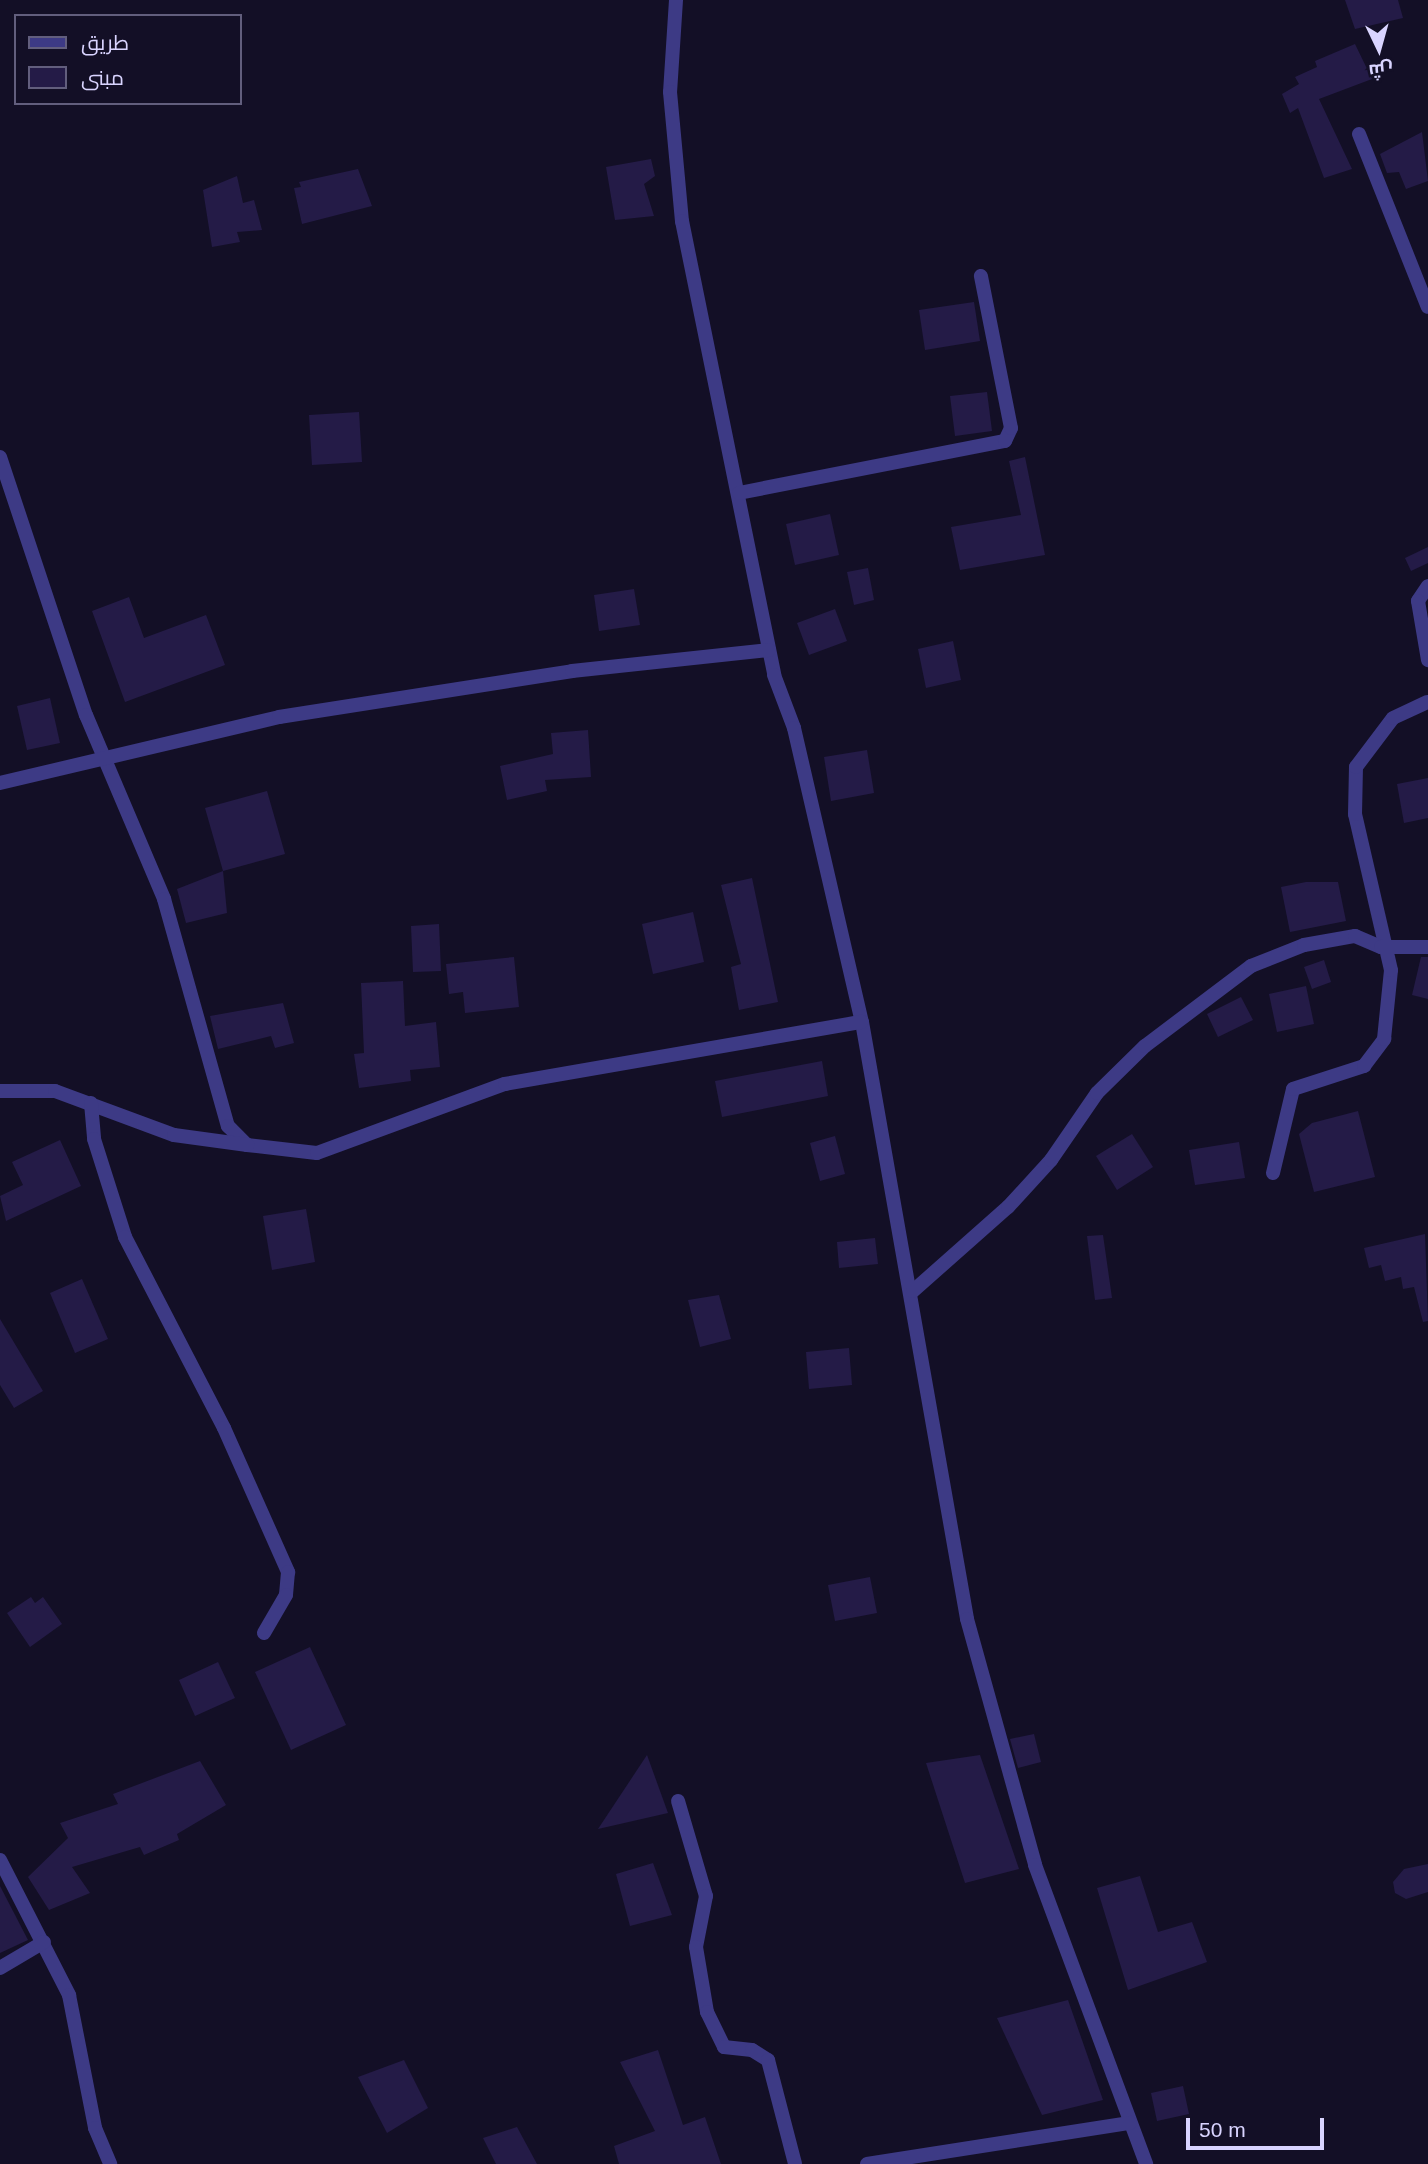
<!DOCTYPE html>
<html>
<head>
<meta charset="utf-8">
<style>
  body { margin:0 }
  #map { position:relative; width:1428px; height:2164px; overflow:hidden; background:#130f26; font-family:Arial,Cairo,sans-serif }
  div>[style] { position:absolute }
  .building>* { inset:0; background:#241b47 }
  .street>* { height:14px; margin:-7px; padding:0 7px; transform-origin:7px; border-radius:7px; background:#3d3a85 }
  span { translate:-50% -50%; white-space:nowrap; text-align:center; line-height:1.15; -webkit-text-stroke:6px #130f26; paint-order:stroke }
  .legend { position:absolute; left:14px; top:14px; width:228px; height:91px; box-sizing:border-box; background:#130f26; border:2px solid #625e7d; margin:0; padding:9px 12px; list-style:none; font-size:21px; color:#d9d4ff }
  .legend li { display:flex; align-items:center; gap:14px; height:35px }
  .legend b { width:35px; border:2px solid #625e7d }
  .north { position:absolute; left:1344px; top:14px; width:70px; height:70px; -webkit-text-stroke:5px #130f26; paint-order:stroke; rotate:175deg; font-size:19px; font-weight:700; line-height:28px; text-align:center; color:#d9d4ff }
  .north::after { content:''; display:block; margin:auto; width:24px; height:32px; background:#d9d4ff; clip-path:polygon(50% 0,100% 100%,50% 72%,0 100%) }
  .scale { position:absolute; left:1186px; top:2118px; width:138px; height:32px; box-sizing:border-box; border:4px solid #d9d4ff; border-top:0; padding-left:9px; font-size:21px; line-height:24px; white-space:nowrap; color:#d9d4ff; -webkit-text-stroke:5px #130f26; paint-order:stroke }
</style>
</head>
<body>
<div id="map">
  <div class="building">
    <i style="clip-path:polygon(1345px 0,1398px 0,1403px 18px,1355px 29px)"></i>
    <i style="clip-path:polygon(1355px 44px,1372px 79px,1319px 99px,1352px 169px,1324px 178px,1298px 108px,1290px 113px,1282px 94px,1299px 84px,1295px 77px,1317px 67px,1315px 61px)"></i>
    <i style="clip-path:polygon(1422px 132px,1428px 181px,1406px 189px,1399px 172px,1387px 173px,1380px 154px)"></i>
    <i style="clip-path:polygon(651px 159px,655px 176px,644px 184px,654px 216px,615px 220px,606px 167px)"></i>
    <i style="clip-path:polygon(358px 169px,372px 206px,302px 224px,294px 188px,301px 187px,299px 182px)"></i>
    <i style="clip-path:polygon(237px 176px,243px 203px,254px 200px,262px 230px,237px 232px,240px 242px,212px 247px,203px 190px)"></i>
    <i style="clip-path:polygon(974px 302px,980px 341px,925px 350px,919px 310px)"></i>
    <i style="clip-path:polygon(987px 392px,992px 431px,955px 436px,950px 396px)"></i>
    <i style="clip-path:polygon(359px 412px,362px 462px,312px 465px,309px 415px)"></i>
    <i style="clip-path:polygon(1025px 457px,1045px 555px,960px 570px,951px 527px,1021px 515px,1009px 461px)"></i>
    <i style="clip-path:polygon(830px 514px,839px 555px,795px 565px,786px 524px)"></i>
    <i style="clip-path:polygon(1428px 547px,1428px 563px,1411px 571px,1405px 558px)"></i>
    <i style="clip-path:polygon(868px 568px,874px 600px,854px 605px,847px 572px)"></i>
    <i style="clip-path:polygon(634px 589px,640px 625px,599px 631px,594px 595px)"></i>
    <i style="clip-path:polygon(129px 597px,144px 638px,206px 615px,225px 665px,125px 702px,92px 611px)"></i>
    <i style="clip-path:polygon(835px 609px,847px 641px,809px 655px,797px 623px)"></i>
    <i style="clip-path:polygon(953px 641px,961px 680px,926px 688px,918px 649px)"></i>
    <i style="clip-path:polygon(50px 698px,60px 743px,27px 750px,17px 706px)"></i>
    <i style="clip-path:polygon(588px 730px,591px 777px,545px 780px,547px 791px,507px 800px,500px 766px,553px 754px,551px 733px)"></i>
    <i style="clip-path:polygon(867px 750px,874px 793px,831px 801px,824px 757px)"></i>
    <i style="clip-path:polygon(1428px 778px,1428px 818px,1404px 823px,1397px 784px)"></i>
    <i style="clip-path:polygon(267px 791px,285px 854px,223px 871px,205px 808px)"></i>
    <i style="clip-path:polygon(223px 871px,227px 913px,186px 923px,177px 889px)"></i>
    <i style="clip-path:polygon(752px 878px,778px 1002px,739px 1010px,731px 967px,741px 964px,721px 885px)"></i>
    <i style="clip-path:polygon(1306px 882px,1338px 882px,1346px 921px,1290px 932px,1281px 887px)"></i>
    <i style="clip-path:polygon(693px 912px,704px 962px,653px 974px,642px 924px)"></i>
    <i style="clip-path:polygon(439px 924px,441px 971px,413px 972px,411px 926px)"></i>
    <i style="clip-path:polygon(514px 957px,519px 1007px,465px 1013px,463px 992px,449px 994px,446px 964px)"></i>
    <i style="clip-path:polygon(1421px 957px,1428px 957px,1428px 999px,1412px 995px)"></i>
    <i style="clip-path:polygon(1324px 960px,1331px 982px,1312px 989px,1304px 967px)"></i>
    <i style="clip-path:polygon(403px 981px,405px 1026px,436px 1022px,440px 1067px,410px 1070px,411px 1081px,359px 1088px,354px 1054px,364px 1053px,361px 983px)"></i>
    <i style="clip-path:polygon(1306px 986px,1314px 1024px,1277px 1032px,1269px 994px)"></i>
    <i style="clip-path:polygon(1241px 997px,1253px 1020px,1218px 1037px,1207px 1014px)"></i>
    <i style="clip-path:polygon(283px 1003px,294px 1043px,275px 1048px,271px 1036px,218px 1049px,210px 1016px)"></i>
    <i style="clip-path:polygon(822px 1061px,828px 1096px,722px 1117px,715px 1081px)"></i>
    <i style="clip-path:polygon(1358px 1111px,1375px 1177px,1314px 1192px,1299px 1134px,1312px 1123px)"></i>
    <i style="clip-path:polygon(1132px 1134px,1153px 1167px,1117px 1190px,1096px 1156px)"></i>
    <i style="clip-path:polygon(835px 1136px,845px 1174px,820px 1181px,810px 1143px)"></i>
    <i style="clip-path:polygon(60px 1140px,81px 1186px,6px 1221px,0 1196px,23px 1185px,12px 1162px)"></i>
    <i style="clip-path:polygon(1239px 1142px,1245px 1178px,1195px 1185px,1189px 1150px)"></i>
    <i style="clip-path:polygon(306px 1209px,315px 1262px,272px 1270px,263px 1216px)"></i>
    <i style="clip-path:polygon(1425px 1234px,1428px 1321px,1423px 1322px,1414px 1287px,1403px 1289px,1401px 1277px,1385px 1281px,1381px 1265px,1369px 1268px,1364px 1248px)"></i>
    <i style="clip-path:polygon(1103px 1235px,1112px 1298px,1095px 1300px,1087px 1236px)"></i>
    <i style="clip-path:polygon(875px 1238px,878px 1264px,839px 1268px,837px 1242px)"></i>
    <i style="clip-path:polygon(82px 1279px,108px 1339px,75px 1353px,50px 1293px)"></i>
    <i style="clip-path:polygon(719px 1295px,731px 1339px,700px 1347px,688px 1300px)"></i>
    <i style="clip-path:polygon(0 1319px,43px 1391px,14px 1408px,0 1385px)"></i>
    <i style="clip-path:polygon(849px 1348px,852px 1385px,809px 1389px,806px 1352px)"></i>
    <i style="clip-path:polygon(870px 1577px,877px 1613px,835px 1621px,828px 1585px)"></i>
    <i style="clip-path:polygon(31px 1597px,35px 1603px,43px 1597px,62px 1624px,30px 1647px,7px 1613px)"></i>
    <i style="clip-path:polygon(310px 1647px,346px 1725px,291px 1750px,255px 1672px)"></i>
    <i style="clip-path:polygon(218px 1662px,235px 1698px,195px 1716px,179px 1680px)"></i>
    <i style="clip-path:polygon(1034px 1734px,1041px 1762px,1018px 1768px,1010px 1739px)"></i>
    <i style="clip-path:polygon(647px 1755px,668px 1813px,598px 1829px)"></i>
    <i style="clip-path:polygon(980px 1755px,1019px 1869px,965px 1883px,926px 1763px)"></i>
    <i style="clip-path:polygon(200px 1761px,226px 1805px,177px 1834px,179px 1840px,144px 1855px,140px 1847px,72px 1867px,90px 1893px,49px 1910px,28px 1877px,68px 1838px,60px 1823px,118px 1804px,113px 1794px)"></i>
    <i style="clip-path:polygon(653px 1863px,672px 1915px,630px 1926px,616px 1874px)"></i>
    <i style="clip-path:polygon(1428px 1864px,1428px 1892px,1406px 1899px,1395px 1893px,1393px 1882px,1404px 1869px)"></i>
    <i style="clip-path:polygon(1140px 1876px,1158px 1932px,1192px 1922px,1207px 1962px,1128px 1990px,1097px 1888px)"></i>
    <i style="clip-path:polygon(0 1886px,28px 1940px,0 1953px)"></i>
    <i style="clip-path:polygon(1068px 2000px,1103px 2100px,1042px 2115px,997px 2018px)"></i>
    <i style="clip-path:polygon(658px 2050px,683px 2125px,705px 2117px,721px 2164px,619px 2164px,614px 2146px,655px 2131px,620px 2062px)"></i>
    <i style="clip-path:polygon(404px 2060px,428px 2108px,387px 2133px,358px 2077px)"></i>
    <i style="clip-path:polygon(1183px 2086px,1189px 2114px,1157px 2121px,1151px 2093px)"></i>
    <i style="clip-path:polygon(517px 2127px,537px 2164px,496px 2164px,483px 2138px)"></i>
  </div>
  <div class="street">
    <i style="left:676px;top:0;width:92px;rotate:93.7deg"></i>
    <i style="left:670px;top:92px;width:130px;rotate:84.7deg"></i>
    <i style="left:682px;top:221px;width:463px;rotate:78.5deg"></i>
    <i style="left:774px;top:675px;width:57px;rotate:69.3deg"></i>
    <i style="left:794px;top:728px;width:302px;rotate:77deg"></i>
    <i style="left:862px;top:1022px;width:606px;rotate:80.02deg"></i>
    <i style="left:967px;top:1619px;width:255px;rotate:74.5deg"></i>
    <i style="left:1035px;top:1865px;width:319px;rotate:69.6deg"></i>
    <i style="left:1359px;top:134px;width:186px;rotate:68.3deg"></i>
    <i style="left:0;top:457px;width:272px;rotate:71.6deg"></i>
    <i style="left:86px;top:715px;width:200px;rotate:67deg"></i>
    <i style="left:164px;top:899px;width:236px;rotate:74.3deg"></i>
    <i style="left:228px;top:1126px;width:27px;rotate:45deg"></i>
    <i style="left:247px;top:1145px;width:70px;rotate:6.5deg"></i>
    <i style="left:317px;top:1153px;width:200px;rotate:-20.2deg"></i>
    <i style="left:505px;top:1084px;width:362px;rotate:-9.9deg"></i>
    <i style="left:739px;top:493px;width:271px;rotate:-11.1deg"></i>
    <i style="left:1005px;top:441px;width:14px;rotate:-65deg"></i>
    <i style="left:1011px;top:428px;width:155px;rotate:-101.2deg"></i>
    <i style="left:1428px;top:586px;width:18px;rotate:124deg"></i>
    <i style="left:1418px;top:601px;width:60px;rotate:80.4deg"></i>
    <i style="left:0;top:783px;width:287px;rotate:-13.3deg"></i>
    <i style="left:279px;top:717px;width:297px;rotate:-8.9deg"></i>
    <i style="left:572px;top:671px;width:198px;rotate:-6.1deg"></i>
    <i style="left:0;top:1091px;width:55px"></i>
    <i style="left:55px;top:1091px;width:127px;rotate:20.3deg"></i>
    <i style="left:174px;top:1135px;width:74px;rotate:7.8deg"></i>
    <i style="left:91px;top:1103px;width:36px;rotate:85deg"></i>
    <i style="left:94px;top:1139px;width:103px;rotate:72.4deg"></i>
    <i style="left:125px;top:1237px;width:215px;rotate:62.6deg"></i>
    <i style="left:224px;top:1428px;width:158px;rotate:66deg"></i>
    <i style="left:288px;top:1572px;width:23px;rotate:95deg"></i>
    <i style="left:286px;top:1595px;width:44px;rotate:120.1deg"></i>
    <i style="left:1273px;top:1173px;width:86px;rotate:-76.6deg"></i>
    <i style="left:1293px;top:1089px;width:75px;rotate:-17.9deg"></i>
    <i style="left:1364px;top:1066px;width:34px;rotate:-53deg"></i>
    <i style="left:1384px;top:1039px;width:69px;rotate:-84.2deg"></i>
    <i style="left:1391px;top:970px;width:160px;rotate:-103deg"></i>
    <i style="left:1355px;top:814px;width:47px;rotate:-88.8deg"></i>
    <i style="left:1356px;top:767px;width:61px;rotate:-52.9deg"></i>
    <i style="left:1393px;top:718px;width:38px;rotate:-25deg"></i>
    <i style="left:913px;top:1291px;width:127px;rotate:-41.5deg"></i>
    <i style="left:1008px;top:1207px;width:64px;rotate:-47.5deg"></i>
    <i style="left:1051px;top:1160px;width:81px;rotate:-55.5deg"></i>
    <i style="left:1097px;top:1093px;width:67px;rotate:-44.4deg"></i>
    <i style="left:1145px;top:1046px;width:133px;rotate:-37deg"></i>
    <i style="left:1251px;top:966px;width:57px;rotate:-21.6deg"></i>
    <i style="left:1304px;top:945px;width:52px;rotate:-10deg"></i>
    <i style="left:1355px;top:936px;width:28px;rotate:23deg"></i>
    <i style="left:1381px;top:947px;width:47px"></i>
    <i style="left:678px;top:1801px;width:99px;rotate:73.6deg"></i>
    <i style="left:706px;top:1896px;width:52px;rotate:101.1deg"></i>
    <i style="left:696px;top:1947px;width:66px;rotate:80.4deg"></i>
    <i style="left:707px;top:2012px;width:39px;rotate:64deg"></i>
    <i style="left:724px;top:2047px;width:28px;rotate:6deg"></i>
    <i style="left:752px;top:2050px;width:19px;rotate:32deg"></i>
    <i style="left:768px;top:2060px;width:107px;rotate:75.4deg"></i>
    <i style="left:0;top:1860px;width:152px;rotate:62.9deg"></i>
    <i style="left:69px;top:1995px;width:136px;rotate:78.9deg"></i>
    <i style="left:95px;top:2128px;width:39px;rotate:67deg"></i>
    <i style="left:0;top:1968px;width:51px;rotate:-30.6deg"></i>
    <i style="left:867px;top:2164px;width:266px;rotate:-8.9deg"></i>
  </div>
  <ul class="legend">
  <li><b style="height:9px;background:#3d3a85"></b>طريق</li>
  <li><b style="height:19px;background:#241b47"></b>مبنى</li>
  </ul>
  <div class="north">ش</div>
  <div class="scale">50 m</div>
</div>
</body>
</html>
